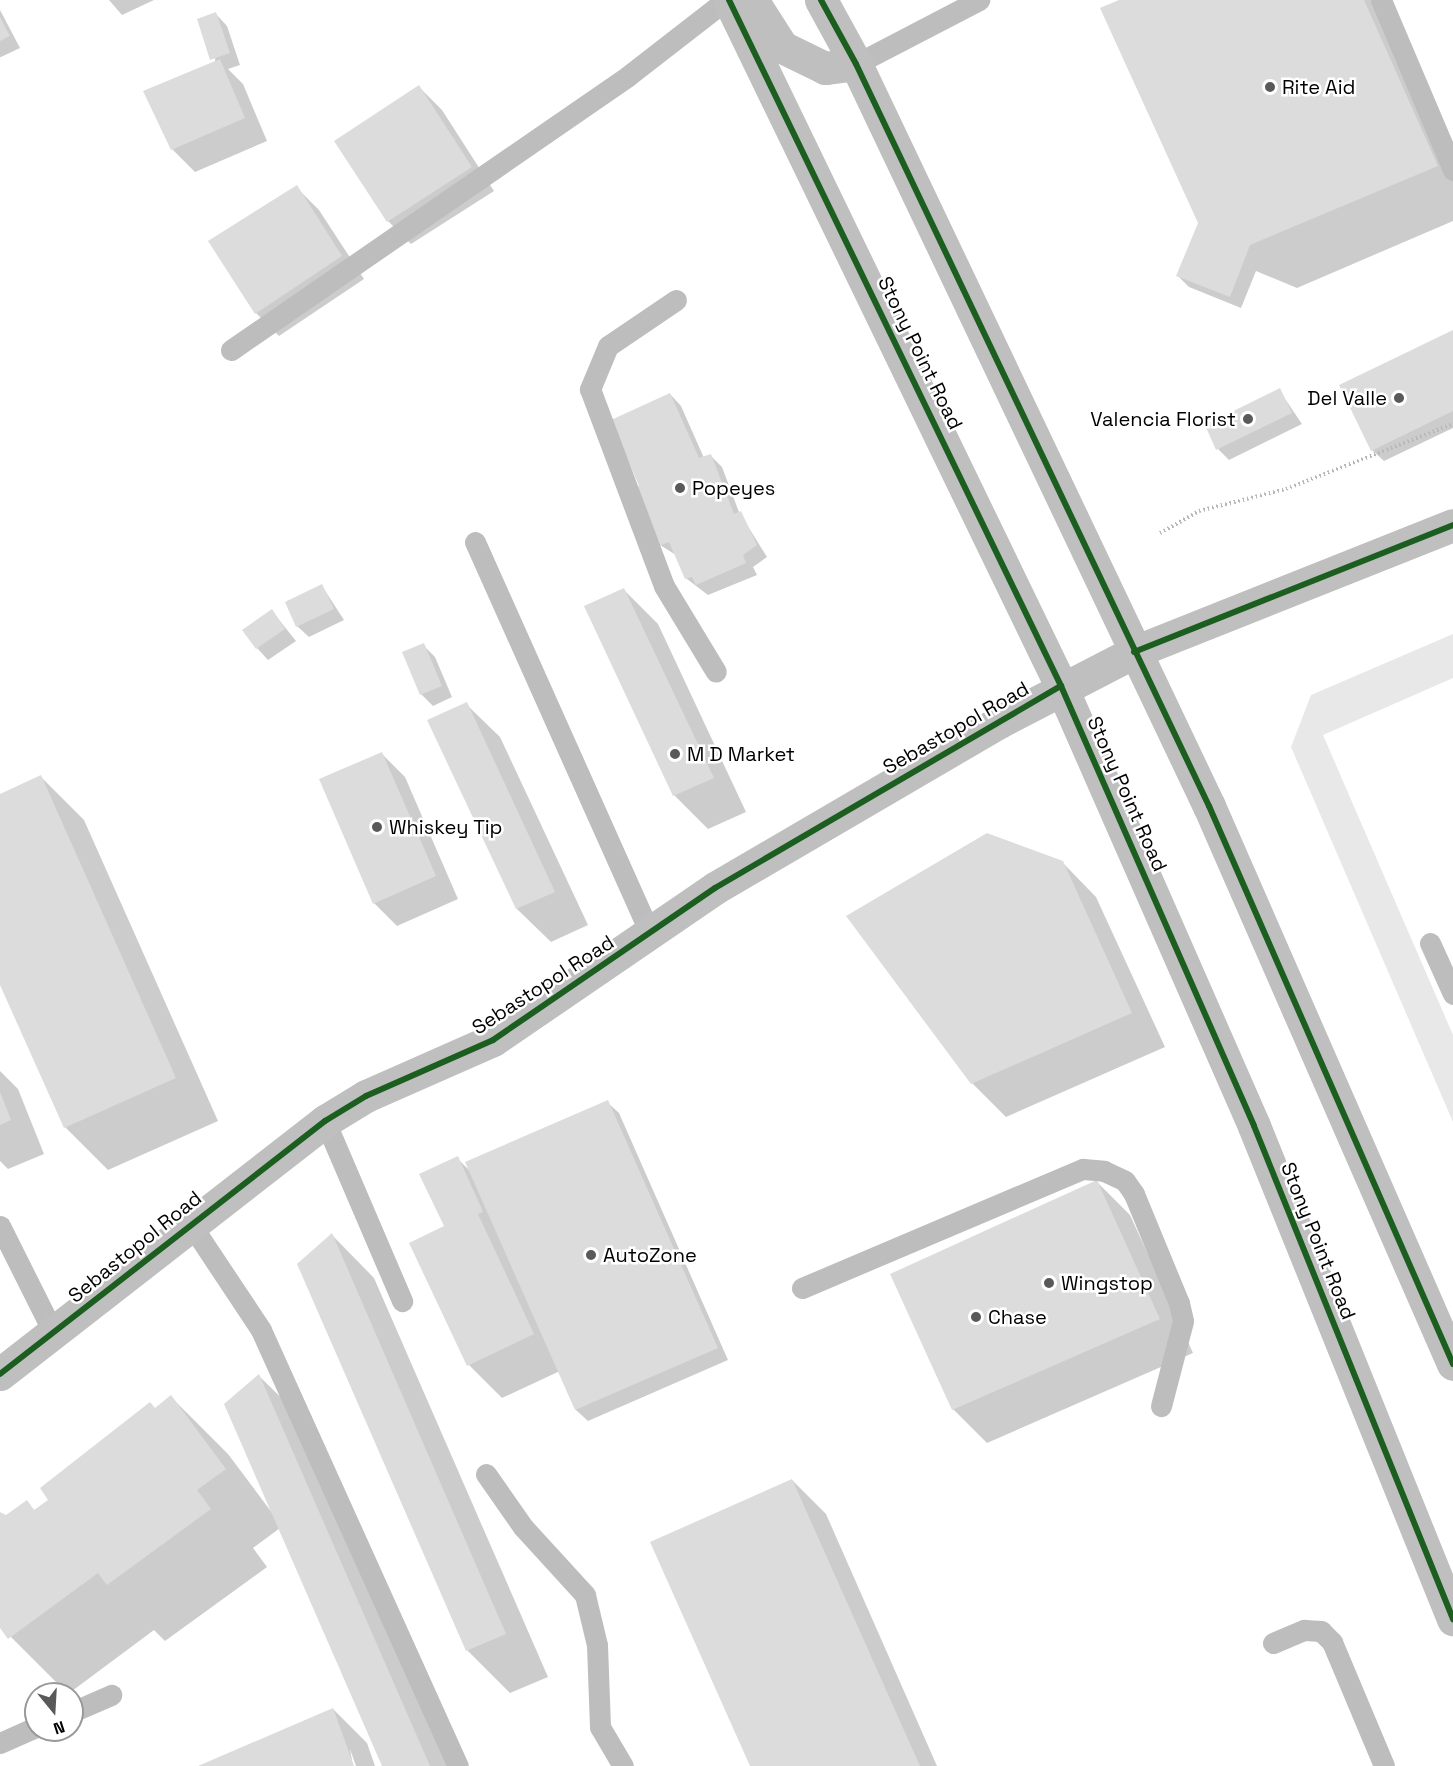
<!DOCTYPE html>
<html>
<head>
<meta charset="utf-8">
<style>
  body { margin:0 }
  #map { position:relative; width:1453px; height:1766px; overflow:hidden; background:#fff; font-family:"Space Grotesk",sans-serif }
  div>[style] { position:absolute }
  .green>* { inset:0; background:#e8e8e8 }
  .shadow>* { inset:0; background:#0003 }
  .building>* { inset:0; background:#dcdcdc }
  .path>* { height:4px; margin-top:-2px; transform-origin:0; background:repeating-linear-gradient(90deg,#b8b8b8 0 1.5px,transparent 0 4.5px) }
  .service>* { height:21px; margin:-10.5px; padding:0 10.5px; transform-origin:10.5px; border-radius:10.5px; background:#bdbdbd }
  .secondary>* { height:33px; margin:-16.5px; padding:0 16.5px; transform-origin:16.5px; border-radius:16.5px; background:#bfbfbf }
  .cycleway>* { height:6px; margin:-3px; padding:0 3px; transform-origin:3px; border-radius:3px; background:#1b5e20 }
  .dots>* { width:16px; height:16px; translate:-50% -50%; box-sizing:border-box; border:3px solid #fff; border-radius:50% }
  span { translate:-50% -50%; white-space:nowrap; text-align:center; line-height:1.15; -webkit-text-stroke:5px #fff; paint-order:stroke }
  .poi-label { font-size:20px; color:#000 }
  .left { translate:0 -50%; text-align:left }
  .right { translate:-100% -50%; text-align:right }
  .street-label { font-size:20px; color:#000 }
  .north { position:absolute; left:24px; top:1682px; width:60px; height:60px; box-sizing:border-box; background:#fff; border:2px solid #999; border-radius:50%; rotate:162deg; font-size:16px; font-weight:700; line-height:24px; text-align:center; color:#000 }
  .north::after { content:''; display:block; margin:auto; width:21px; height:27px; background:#595959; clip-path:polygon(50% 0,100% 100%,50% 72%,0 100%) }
</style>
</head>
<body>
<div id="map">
  <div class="green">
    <i style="clip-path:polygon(1453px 634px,1453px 678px,1323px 735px,1453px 1035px,1453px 1122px,1291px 747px,1311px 695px)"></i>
  </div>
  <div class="shadow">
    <i style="clip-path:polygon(109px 0,154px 0,122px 15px)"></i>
    <i style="clip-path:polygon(1123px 0,1387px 0,1453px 148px,1453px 221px,1297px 288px,1256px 271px,1241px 308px,1189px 287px,1178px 276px,1204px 227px)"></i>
    <i style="clip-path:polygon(0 10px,20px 48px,1px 57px,0 57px)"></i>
    <i style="clip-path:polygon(216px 14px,227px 26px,240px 65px,228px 69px,243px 84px,267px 141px,195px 172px,172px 149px,215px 63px)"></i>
    <i style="clip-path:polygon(419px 87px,442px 110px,494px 191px,411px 244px,388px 221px)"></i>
    <i style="clip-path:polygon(296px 187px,319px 210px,364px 279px,279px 336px,256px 313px)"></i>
    <i style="clip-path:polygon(1453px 332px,1453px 428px,1384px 461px,1372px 450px)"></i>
    <i style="clip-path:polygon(1279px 390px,1302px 424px,1229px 460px,1218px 449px)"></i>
    <i style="clip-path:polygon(670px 394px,681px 406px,704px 458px,710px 455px,722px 467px,739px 512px,767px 557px,753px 567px,757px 575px,708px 595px,687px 579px,676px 555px,660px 545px,640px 487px)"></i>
    <i style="clip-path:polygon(322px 586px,344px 620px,309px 637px,297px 626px)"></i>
    <i style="clip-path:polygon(624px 590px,658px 624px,746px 812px,708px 829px,674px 795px)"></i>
    <i style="clip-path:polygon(272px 611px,296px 641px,268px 660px,257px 648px)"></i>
    <i style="clip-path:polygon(423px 645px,435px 657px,452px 697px,433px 706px,421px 694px)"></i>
    <i style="clip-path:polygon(466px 704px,500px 737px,588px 925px,551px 942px,517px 909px)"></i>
    <i style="clip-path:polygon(382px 754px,405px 777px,458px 899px,397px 926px,374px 903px)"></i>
    <i style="clip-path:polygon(41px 777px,84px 820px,218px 1121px,108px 1170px,65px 1127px,0 981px,0 795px)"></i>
    <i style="clip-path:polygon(1062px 862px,1096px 897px,1165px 1047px,1006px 1117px,972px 1083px)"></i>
    <i style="clip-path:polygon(0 1071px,18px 1089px,44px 1154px,8px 1169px,0 1161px)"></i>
    <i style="clip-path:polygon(607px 1102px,619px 1113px,728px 1360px,588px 1421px,576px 1410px,560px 1371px,502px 1398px,469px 1365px,446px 1227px,457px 1158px,471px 1172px)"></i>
    <i style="clip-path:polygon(1096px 1181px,1130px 1215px,1193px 1353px,987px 1443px,953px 1409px)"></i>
    <i style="clip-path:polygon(332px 1235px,374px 1278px,548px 1677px,510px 1693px,467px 1650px)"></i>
    <i style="clip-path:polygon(259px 1376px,302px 1418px,453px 1766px,384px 1766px,280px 1528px,253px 1548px,267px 1567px,165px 1641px,154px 1630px,68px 1694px,0 1626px,0 1514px,7px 1517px,26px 1502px,35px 1511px,50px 1500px,171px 1397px,228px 1454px,273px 1514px)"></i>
    <i style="clip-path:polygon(792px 1480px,826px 1514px,937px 1766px,752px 1766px)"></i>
    <i style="clip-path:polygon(333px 1709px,367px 1743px,375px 1766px,356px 1766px,350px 1749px,353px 1766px,201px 1766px)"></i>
  </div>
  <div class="building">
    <i style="clip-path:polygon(1119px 0,1364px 0,1438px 166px,1250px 245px,1230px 297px,1176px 276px,1198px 223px,1100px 8px)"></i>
    <i style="clip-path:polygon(216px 12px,230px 53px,210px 60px,197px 19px)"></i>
    <i style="clip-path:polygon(0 17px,10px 36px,0 41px)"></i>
    <i style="clip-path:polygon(220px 59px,245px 118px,171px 150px,143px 91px)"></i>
    <i style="clip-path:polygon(419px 85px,472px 167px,387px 222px,334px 141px)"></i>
    <i style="clip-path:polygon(297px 185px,342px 256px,255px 314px,208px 241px)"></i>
    <i style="clip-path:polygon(1453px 330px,1453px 411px,1371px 451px,1339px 385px)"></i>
    <i style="clip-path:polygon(1280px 388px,1292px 413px,1216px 450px,1205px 425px)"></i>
    <i style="clip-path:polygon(670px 393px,699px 458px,711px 454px,734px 514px,741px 511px,757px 545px,743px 555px,746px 563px,696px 585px,692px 577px,685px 579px,669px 542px,659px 546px,632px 490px,639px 486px,611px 420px)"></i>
    <i style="clip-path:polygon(322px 584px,334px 609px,296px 627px,285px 602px)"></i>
    <i style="clip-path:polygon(624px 588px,714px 778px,673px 796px,584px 606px)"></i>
    <i style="clip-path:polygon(272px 609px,285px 629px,256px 649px,242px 630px)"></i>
    <i style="clip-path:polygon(424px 643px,442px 686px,420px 695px,402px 652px)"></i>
    <i style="clip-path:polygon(467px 702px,555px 892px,516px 909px,427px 720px)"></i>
    <i style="clip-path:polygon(382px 752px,436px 876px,373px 904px,319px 779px)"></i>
    <i style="clip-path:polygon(41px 775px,176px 1078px,64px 1128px,0 985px,0 794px)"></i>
    <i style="clip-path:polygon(987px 833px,1063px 861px,1132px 1013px,971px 1084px,846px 916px)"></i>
    <i style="clip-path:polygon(0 1092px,11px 1120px,0 1125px)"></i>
    <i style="clip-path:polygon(608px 1100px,718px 1348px,575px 1410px,465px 1162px)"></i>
    <i style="clip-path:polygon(458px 1156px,483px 1212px,478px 1214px,534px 1334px,467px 1366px,409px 1243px,444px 1226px,419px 1174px)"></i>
    <i style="clip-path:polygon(1097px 1180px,1160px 1319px,952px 1410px,890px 1274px)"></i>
    <i style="clip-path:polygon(332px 1233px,506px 1634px,466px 1651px,297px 1264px)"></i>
    <i style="clip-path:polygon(259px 1374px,430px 1766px,382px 1766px,224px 1404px)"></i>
    <i style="clip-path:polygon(171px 1395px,226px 1469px,197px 1490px,211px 1509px,107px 1585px,98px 1573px,8px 1639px,0 1628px,0 1512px,6px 1515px,27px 1500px,34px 1510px,48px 1500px,40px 1488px,150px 1402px,155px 1408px)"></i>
    <i style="clip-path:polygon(792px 1479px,920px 1766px,750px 1766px,650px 1542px)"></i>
    <i style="clip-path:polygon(333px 1708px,354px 1766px,198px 1766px)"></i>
  </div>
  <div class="path">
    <i style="left:1160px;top:533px;width:45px;rotate:-29.4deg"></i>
    <i style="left:1199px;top:511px;width:90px;rotate:-14.2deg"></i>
    <i style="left:1286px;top:489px;width:179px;rotate:-21.3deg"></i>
  </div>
  <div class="service">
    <i style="left:1381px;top:0;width:185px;rotate:67deg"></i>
    <i style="left:856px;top:64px;width:139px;rotate:-27.5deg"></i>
    <i style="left:676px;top:300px;width:82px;rotate:145.9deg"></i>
    <i style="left:608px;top:346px;width:47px;rotate:112.7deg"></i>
    <i style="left:590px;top:389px;width:210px;rotate:69.4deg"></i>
    <i style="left:664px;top:586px;width:100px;rotate:58.8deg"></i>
    <i style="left:231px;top:350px;width:482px;rotate:-34.6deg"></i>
    <i style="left:628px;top:76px;width:124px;rotate:-37.8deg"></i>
    <i style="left:475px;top:542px;width:428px;rotate:65.9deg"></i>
    <i style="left:1430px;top:943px;width:56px;rotate:65.7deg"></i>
    <i style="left:325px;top:1121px;width:196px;rotate:66.8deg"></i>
    <i style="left:190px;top:1223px;width:128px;rotate:56.4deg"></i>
    <i style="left:261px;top:1330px;width:478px;rotate:65.7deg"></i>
    <i style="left:0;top:1226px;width:121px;rotate:63.4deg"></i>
    <i style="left:802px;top:1288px;width:305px;rotate:-23deg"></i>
    <i style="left:1083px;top:1169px;width:21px;rotate:5deg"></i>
    <i style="left:1104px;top:1171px;width:23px;rotate:25deg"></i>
    <i style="left:1125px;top:1181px;width:16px;rotate:55deg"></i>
    <i style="left:1134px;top:1194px;width:118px;rotate:67.6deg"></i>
    <i style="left:1179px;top:1303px;width:18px;rotate:77deg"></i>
    <i style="left:1183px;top:1321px;width:88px;rotate:104.5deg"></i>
    <i style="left:486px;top:1474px;width:65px;rotate:55.1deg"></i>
    <i style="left:523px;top:1527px;width:92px;rotate:47.6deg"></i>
    <i style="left:585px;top:1595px;width:51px;rotate:76.5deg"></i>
    <i style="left:597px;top:1645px;width:82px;rotate:87.9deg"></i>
    <i style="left:600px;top:1727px;width:45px;rotate:59.5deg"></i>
    <i style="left:1273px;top:1643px;width:34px;rotate:-23deg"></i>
    <i style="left:1304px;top:1630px;width:17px;rotate:3deg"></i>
    <i style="left:1321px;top:1631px;width:16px;rotate:45deg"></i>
    <i style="left:1332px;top:1642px;width:134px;rotate:67.2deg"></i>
    <i style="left:72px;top:1712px;width:43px;rotate:-23.6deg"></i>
    <i style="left:0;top:1743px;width:39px;rotate:-24deg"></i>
  </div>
  <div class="secondary">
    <i style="left:729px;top:0;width:762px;rotate:64.17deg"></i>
    <i style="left:1061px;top:686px;width:480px;rotate:66.3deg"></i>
    <i style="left:1254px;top:1126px;width:532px;rotate:68.02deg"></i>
    <i style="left:752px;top:0;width:56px;rotate:57.4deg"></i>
    <i style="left:782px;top:47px;width:48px;rotate:26deg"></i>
    <i style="left:825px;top:68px;width:31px;rotate:-7deg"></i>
    <i style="left:821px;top:0;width:73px;rotate:61.3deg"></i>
    <i style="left:856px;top:64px;width:822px;rotate:64.56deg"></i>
    <i style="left:1209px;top:806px;width:609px;rotate:66.38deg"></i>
    <i style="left:0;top:1374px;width:412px;rotate:-37.9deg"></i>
    <i style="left:325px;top:1121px;width:48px;rotate:-31.4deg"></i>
    <i style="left:366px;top:1096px;width:139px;rotate:-23.8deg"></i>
    <i style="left:493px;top:1040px;width:269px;rotate:-34.4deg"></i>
    <i style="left:715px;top:888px;width:329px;rotate:-30.3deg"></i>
    <i style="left:999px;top:722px;width:152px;rotate:-27.4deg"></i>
    <i style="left:1134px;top:652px;width:343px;rotate:-21.7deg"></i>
  </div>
  <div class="cycleway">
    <i style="left:729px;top:0;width:762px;rotate:64.17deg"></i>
    <i style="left:1061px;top:686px;width:480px;rotate:66.3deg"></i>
    <i style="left:1254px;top:1126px;width:532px;rotate:68.02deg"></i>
    <i style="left:821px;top:0;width:73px;rotate:61.3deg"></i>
    <i style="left:856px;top:64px;width:822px;rotate:64.56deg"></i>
    <i style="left:1209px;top:806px;width:609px;rotate:66.38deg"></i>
    <i style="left:1134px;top:652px;width:343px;rotate:-21.7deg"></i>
    <i style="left:0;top:1374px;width:412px;rotate:-37.9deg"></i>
    <i style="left:325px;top:1121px;width:48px;rotate:-31.4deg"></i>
    <i style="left:366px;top:1096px;width:139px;rotate:-23.8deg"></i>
    <i style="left:493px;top:1040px;width:269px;rotate:-34.4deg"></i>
    <i style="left:715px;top:888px;width:401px;rotate:-30.3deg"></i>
  </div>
  <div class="dots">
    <i style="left:1270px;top:87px;background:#595959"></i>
    <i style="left:1399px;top:398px;background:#595959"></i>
    <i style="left:1248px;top:419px;background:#595959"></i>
    <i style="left:680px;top:488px;background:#595959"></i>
    <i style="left:675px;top:754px;background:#595959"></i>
    <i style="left:377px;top:827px;background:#595959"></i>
    <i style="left:591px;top:1255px;background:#595959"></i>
    <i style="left:1049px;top:1283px;background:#595959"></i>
    <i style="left:976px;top:1317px;background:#595959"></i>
  </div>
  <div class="poi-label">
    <span class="left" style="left:1282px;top:87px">Rite Aid</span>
    <span class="right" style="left:1387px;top:398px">Del Valle</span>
    <span class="right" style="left:1236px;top:419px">Valencia Florist</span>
    <span class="left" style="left:692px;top:488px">Popeyes</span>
    <span class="left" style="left:687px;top:754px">M D Market</span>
    <span class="left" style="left:389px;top:827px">Whiskey Tip</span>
    <span class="left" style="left:603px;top:1255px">AutoZone</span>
    <span class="left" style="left:1061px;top:1283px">Wingstop</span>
    <span class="left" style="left:988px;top:1317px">Chase</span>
  </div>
  <div class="street-label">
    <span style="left:920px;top:353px;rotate:64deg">Stony Point Road</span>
    <span style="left:956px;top:728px;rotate:-30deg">Sebastopol Road</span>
    <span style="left:1127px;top:794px;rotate:66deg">Stony Point Road</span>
    <span style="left:543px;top:985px;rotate:-33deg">Sebastopol Road</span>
    <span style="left:1318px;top:1241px;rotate:68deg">Stony Point Road</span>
    <span style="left:135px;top:1247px;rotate:-39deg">Sebastopol Road</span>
  </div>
  <div class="north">N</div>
</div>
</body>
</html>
